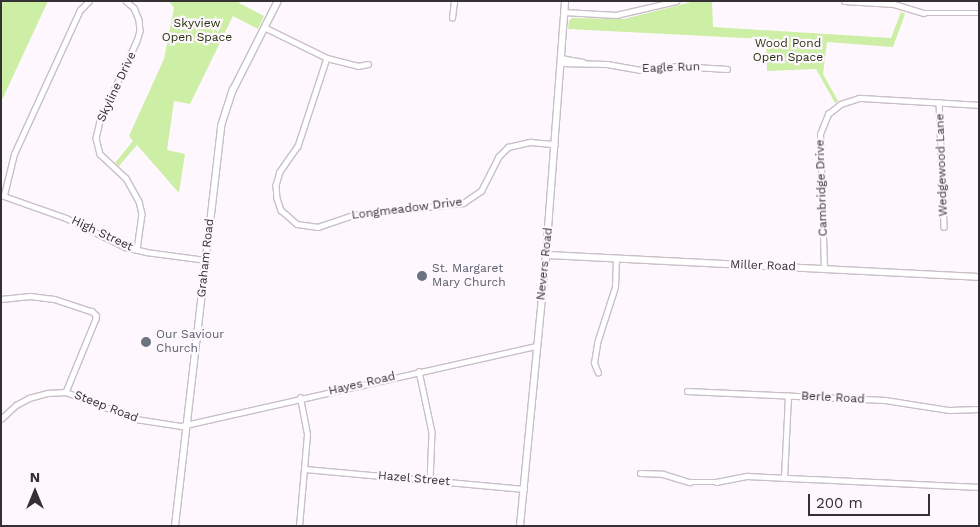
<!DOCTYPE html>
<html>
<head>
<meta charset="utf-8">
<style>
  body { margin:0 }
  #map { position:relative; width:980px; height:527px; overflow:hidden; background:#fff7fe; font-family:"Work Sans",sans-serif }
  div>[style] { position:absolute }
  .green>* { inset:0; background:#cceea5 }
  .roads { filter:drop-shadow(1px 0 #c8bfc7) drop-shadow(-1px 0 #c8bfc7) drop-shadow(0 1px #c8bfc7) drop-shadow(0 -1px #c8bfc7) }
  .street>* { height:4.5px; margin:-2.25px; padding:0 2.25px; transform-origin:2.25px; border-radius:2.25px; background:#fff }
  .secondary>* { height:5.5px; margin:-2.75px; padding:0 2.75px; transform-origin:2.75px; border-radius:2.75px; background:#fff }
  .dots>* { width:14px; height:14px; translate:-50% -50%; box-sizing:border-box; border:2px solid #fff7fe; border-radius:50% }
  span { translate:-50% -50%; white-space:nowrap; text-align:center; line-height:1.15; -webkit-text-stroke:4.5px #fff7fe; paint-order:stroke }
  .park-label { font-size:12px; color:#24330d }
  .street-label { font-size:12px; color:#343034 }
  .worship-label { font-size:12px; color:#5b616d }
  .left { translate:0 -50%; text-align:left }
  .frame { position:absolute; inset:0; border:2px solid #343034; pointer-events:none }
  .north { position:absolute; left:10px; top:467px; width:50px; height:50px; -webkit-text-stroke:4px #fff7fe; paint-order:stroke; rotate:0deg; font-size:14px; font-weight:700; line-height:20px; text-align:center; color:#343034 }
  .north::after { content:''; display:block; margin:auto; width:18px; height:22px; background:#343034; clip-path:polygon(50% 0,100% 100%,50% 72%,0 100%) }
  .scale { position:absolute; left:808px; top:494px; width:122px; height:22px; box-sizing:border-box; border:2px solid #343034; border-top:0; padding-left:6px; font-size:15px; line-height:18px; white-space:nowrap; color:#343034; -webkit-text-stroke:4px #fff7fe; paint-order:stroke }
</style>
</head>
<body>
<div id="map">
  <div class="green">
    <i style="clip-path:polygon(1px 1px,48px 1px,1px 102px)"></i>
    <i style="clip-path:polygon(169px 1px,240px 1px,239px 3px,264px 16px,258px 29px,233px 16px,190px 104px,174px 101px,167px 150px,185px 154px,179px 193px,137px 145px,119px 166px,115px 163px,133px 141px,129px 136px,164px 59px,174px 8px)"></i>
    <i style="clip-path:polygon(695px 1px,712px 1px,713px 27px,891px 38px,901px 12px,905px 14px,893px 47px,827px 42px,823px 74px,838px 101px,835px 103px,816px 69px,767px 71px,766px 39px,568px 29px,569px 21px,572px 18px,624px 19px)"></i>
  </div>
  <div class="roads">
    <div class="street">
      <i style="left:126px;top:1px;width:11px;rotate:41deg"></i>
      <i style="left:134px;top:8px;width:13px;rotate:67deg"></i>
      <i style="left:139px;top:20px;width:11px;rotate:85deg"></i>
      <i style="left:140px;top:31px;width:10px;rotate:107deg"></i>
      <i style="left:137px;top:41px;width:88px;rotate:114.8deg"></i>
      <i style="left:100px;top:121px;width:17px;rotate:103deg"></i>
      <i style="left:96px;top:138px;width:16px;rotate:76deg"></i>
      <i style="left:100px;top:154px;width:35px;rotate:43deg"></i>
      <i style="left:126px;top:178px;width:26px;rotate:61deg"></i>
      <i style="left:139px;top:201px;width:13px;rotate:77deg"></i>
      <i style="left:142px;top:214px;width:36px;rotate:98deg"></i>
      <i style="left:844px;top:1px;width:50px;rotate:3.4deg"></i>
      <i style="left:894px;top:4px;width:31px;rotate:17deg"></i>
      <i style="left:924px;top:13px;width:55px"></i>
      <i style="left:564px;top:12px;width:52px;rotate:3.3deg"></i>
      <i style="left:616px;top:15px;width:62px;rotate:-13.1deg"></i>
      <i style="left:452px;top:18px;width:17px;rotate:-83deg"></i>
      <i style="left:264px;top:27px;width:70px;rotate:26.2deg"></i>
      <i style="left:327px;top:58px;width:32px;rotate:14deg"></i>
      <i style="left:358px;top:66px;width:10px;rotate:-11deg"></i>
      <i style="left:327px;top:58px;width:93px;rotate:108.2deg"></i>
      <i style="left:298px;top:146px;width:32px;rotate:125deg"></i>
      <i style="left:280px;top:172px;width:14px;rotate:107deg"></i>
      <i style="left:276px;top:185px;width:13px;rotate:86deg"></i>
      <i style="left:277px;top:198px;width:13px;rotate:72deg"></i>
      <i style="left:281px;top:210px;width:21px;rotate:41deg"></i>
      <i style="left:297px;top:224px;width:21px;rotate:8deg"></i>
      <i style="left:318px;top:227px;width:37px;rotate:-19deg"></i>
      <i style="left:353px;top:215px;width:111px;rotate:-6.2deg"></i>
      <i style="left:463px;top:203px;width:22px;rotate:-34deg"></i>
      <i style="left:481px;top:191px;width:38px;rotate:-63deg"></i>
      <i style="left:498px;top:157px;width:14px;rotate:-45deg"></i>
      <i style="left:508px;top:147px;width:23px;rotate:-13deg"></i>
      <i style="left:530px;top:142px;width:25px;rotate:5deg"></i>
      <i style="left:561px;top:58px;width:22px;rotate:10deg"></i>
      <i style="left:561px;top:63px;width:46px;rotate:1.2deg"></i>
      <i style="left:607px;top:64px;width:34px;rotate:10deg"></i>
      <i style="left:640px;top:70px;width:38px;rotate:-6deg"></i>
      <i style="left:678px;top:66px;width:49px;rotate:3.5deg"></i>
      <i style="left:939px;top:102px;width:125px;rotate:87.7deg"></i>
      <i style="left:1px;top:195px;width:69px;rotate:19.5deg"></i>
      <i style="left:66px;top:218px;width:66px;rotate:26.2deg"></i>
      <i style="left:125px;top:247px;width:22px;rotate:13deg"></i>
      <i style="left:146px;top:252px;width:61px;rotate:7.6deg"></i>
      <i style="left:4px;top:195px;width:42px;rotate:-76.3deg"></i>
      <i style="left:14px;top:154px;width:158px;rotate:-65.4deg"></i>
      <i style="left:80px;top:10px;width:13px;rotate:-45deg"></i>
      <i style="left:824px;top:269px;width:135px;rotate:-91.7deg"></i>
      <i style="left:820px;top:134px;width:22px;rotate:-68deg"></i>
      <i style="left:828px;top:114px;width:16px;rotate:-38deg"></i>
      <i style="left:841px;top:104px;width:19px;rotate:-18deg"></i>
      <i style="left:859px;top:98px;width:120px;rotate:3.3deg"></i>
      <i style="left:1px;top:299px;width:29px;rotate:-6deg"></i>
      <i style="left:30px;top:296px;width:24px;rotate:7deg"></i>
      <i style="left:54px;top:299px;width:40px;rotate:18deg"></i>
      <i style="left:92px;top:311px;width:6px;rotate:45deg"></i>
      <i style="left:96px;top:315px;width:4px;rotate:90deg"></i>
      <i style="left:96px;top:319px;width:79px;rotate:112.3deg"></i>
      <i style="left:419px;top:371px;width:62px;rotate:78deg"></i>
      <i style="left:432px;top:432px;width:49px;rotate:92.3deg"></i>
      <i style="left:598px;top:373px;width:11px;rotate:-112deg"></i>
      <i style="left:594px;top:363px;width:20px;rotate:-81deg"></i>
      <i style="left:597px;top:343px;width:59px;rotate:-72.2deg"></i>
      <i style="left:615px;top:287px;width:28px;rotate:-88deg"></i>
      <i style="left:687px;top:391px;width:198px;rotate:2.6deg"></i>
      <i style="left:885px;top:400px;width:65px;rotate:8.9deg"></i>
      <i style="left:949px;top:410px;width:30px;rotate:-2deg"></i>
      <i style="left:1px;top:419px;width:21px;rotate:-43deg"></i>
      <i style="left:16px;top:405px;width:15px;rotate:-28deg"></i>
      <i style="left:29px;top:398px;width:20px;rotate:-15deg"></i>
      <i style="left:48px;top:393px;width:18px;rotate:-3deg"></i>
      <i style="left:66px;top:392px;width:75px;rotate:21.1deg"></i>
      <i style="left:136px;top:419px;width:46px;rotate:8.8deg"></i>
      <i style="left:181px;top:426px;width:364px;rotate:-12.7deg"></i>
      <i style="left:305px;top:469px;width:220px;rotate:5.2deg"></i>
      <i style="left:640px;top:473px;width:23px;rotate:2deg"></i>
      <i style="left:663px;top:474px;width:28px;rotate:17deg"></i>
      <i style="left:690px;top:482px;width:26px"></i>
      <i style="left:716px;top:482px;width:32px;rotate:-11deg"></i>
      <i style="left:747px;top:476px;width:232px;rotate:2.7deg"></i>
      <i style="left:784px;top:478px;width:82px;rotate:-87.2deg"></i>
      <i style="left:299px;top:526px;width:92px;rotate:-85deg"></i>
      <i style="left:307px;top:434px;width:37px;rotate:-101deg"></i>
    </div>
    <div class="secondary">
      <i style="left:546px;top:255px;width:434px;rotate:2.9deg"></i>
      <i style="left:175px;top:526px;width:403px;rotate:-83.4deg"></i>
      <i style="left:221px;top:126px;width:38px;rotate:-72deg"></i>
      <i style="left:233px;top:90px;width:100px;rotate:-63.2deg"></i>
      <i style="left:520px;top:526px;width:272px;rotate:-84.5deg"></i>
      <i style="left:546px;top:255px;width:255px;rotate:-85.7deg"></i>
    </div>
  </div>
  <div class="dots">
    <i style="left:422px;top:276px;background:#6b7280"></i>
    <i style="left:146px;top:342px;background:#6b7280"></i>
  </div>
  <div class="park-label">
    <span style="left:197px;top:31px">Skyview<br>Open Space</span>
    <span style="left:788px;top:51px">Wood Pond<br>Open Space</span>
  </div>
  <div class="street-label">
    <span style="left:671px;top:68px;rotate:-2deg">Eagle Run</span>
    <span style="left:117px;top:87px;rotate:-65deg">Skyline Drive</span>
    <span style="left:942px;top:165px;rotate:-92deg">Wedgewood Lane</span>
    <span style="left:822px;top:188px;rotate:-92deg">Cambridge Drive</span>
    <span style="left:407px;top:209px;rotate:-7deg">Longmeadow Drive</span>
    <span style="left:102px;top:234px;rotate:25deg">High Street</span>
    <span style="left:206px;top:258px;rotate:-84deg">Graham Road</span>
    <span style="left:545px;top:264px;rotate:-84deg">Nevers Road</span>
    <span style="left:763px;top:266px;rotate:2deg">Miller Road</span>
    <span style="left:362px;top:384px;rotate:-13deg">Hayes Road</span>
    <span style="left:833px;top:398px;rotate:3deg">Berle Road</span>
    <span style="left:106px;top:407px;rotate:21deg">Steep Road</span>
    <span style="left:414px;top:479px;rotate:5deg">Hazel Street</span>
  </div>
  <div class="worship-label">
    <span class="left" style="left:432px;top:276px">St. Margaret<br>Mary Church</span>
    <span class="left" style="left:156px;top:342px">Our Saviour<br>Church</span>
  </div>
  <div class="frame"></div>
  <div class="north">N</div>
  <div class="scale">200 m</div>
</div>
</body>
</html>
